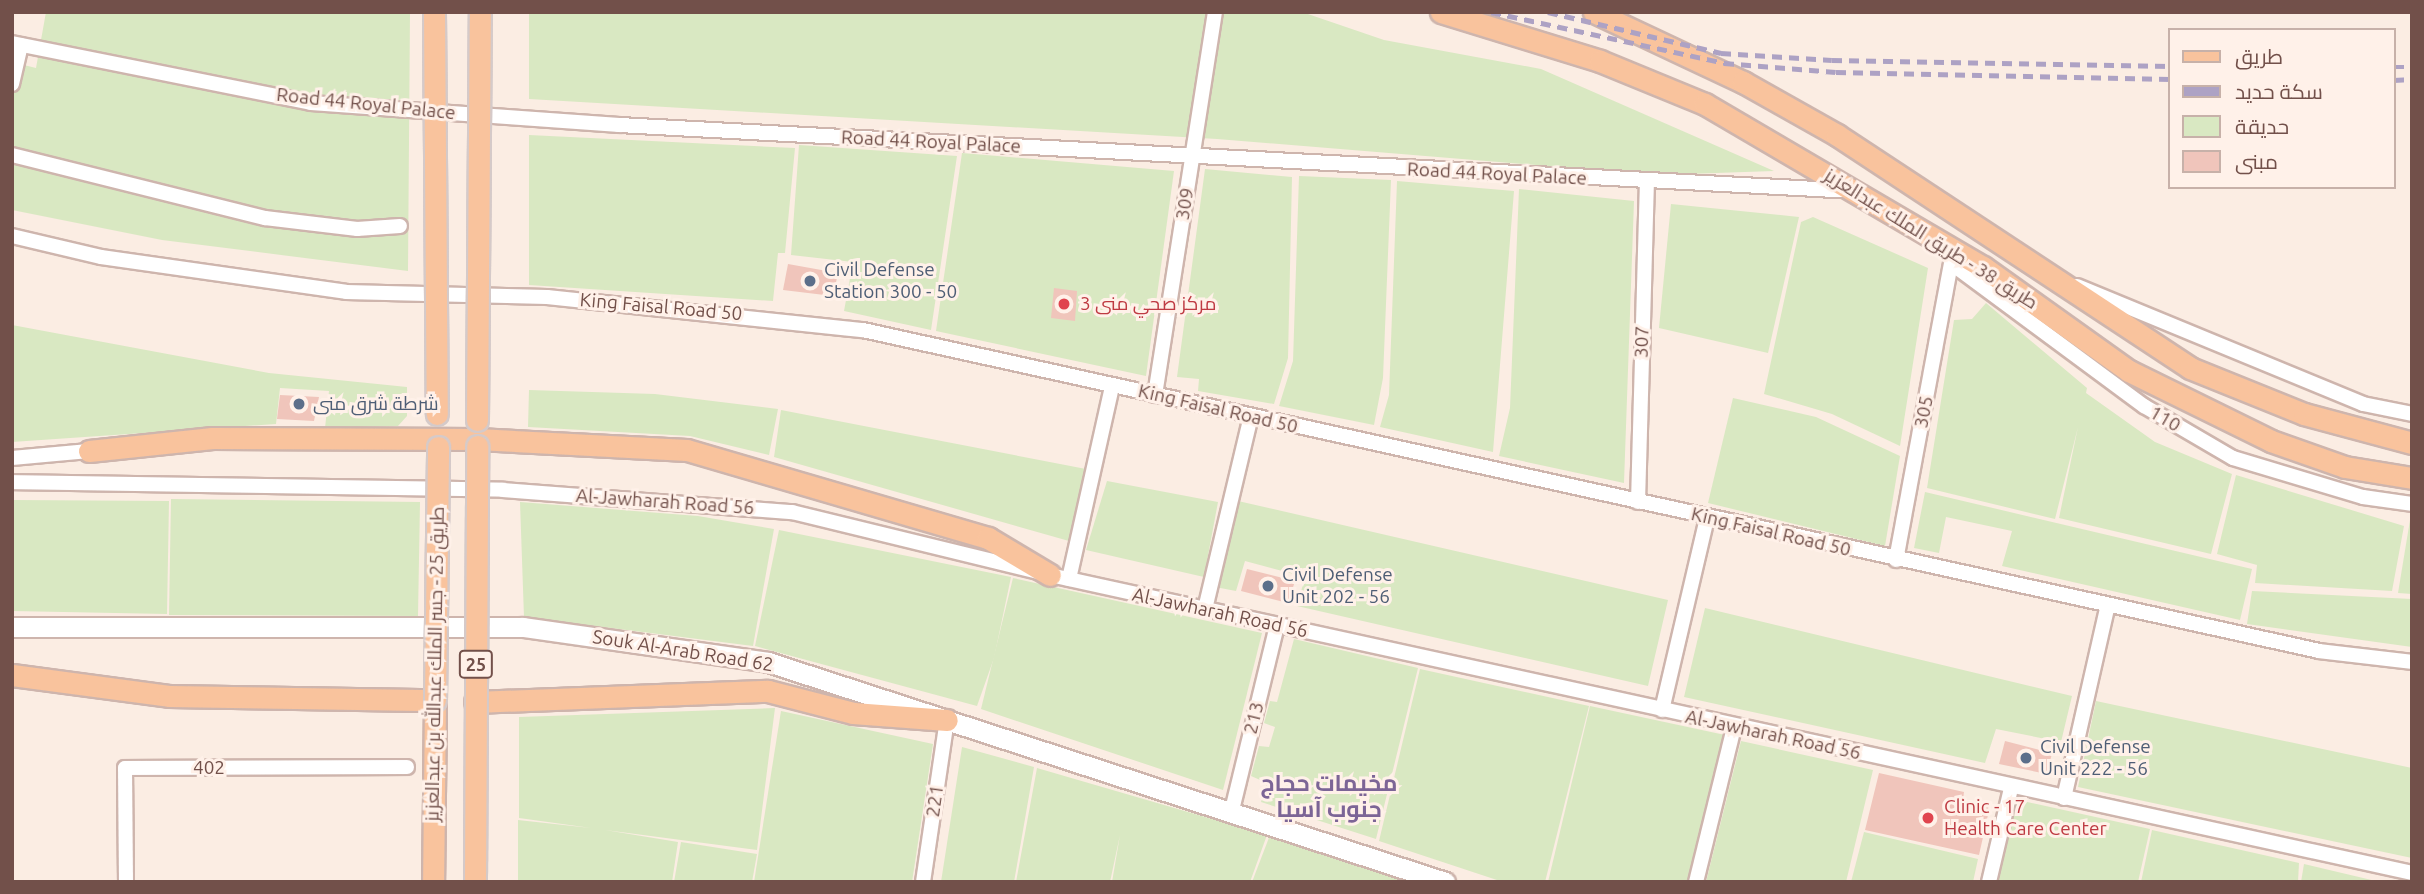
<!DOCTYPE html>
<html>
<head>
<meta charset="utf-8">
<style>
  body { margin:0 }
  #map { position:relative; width:2424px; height:894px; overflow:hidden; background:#fbede3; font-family:Ubuntu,Cairo,sans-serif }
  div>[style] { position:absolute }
  .green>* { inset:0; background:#d9e8c2 }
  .building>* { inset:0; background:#f0c5bb }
  .roads { filter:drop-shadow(2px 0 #ceb5ad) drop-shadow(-2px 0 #ceb5ad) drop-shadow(0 2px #ceb5ad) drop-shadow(0 -2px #ceb5ad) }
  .street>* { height:14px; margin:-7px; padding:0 7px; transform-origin:7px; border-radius:7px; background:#fff }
  .secondary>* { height:19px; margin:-9.5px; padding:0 9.5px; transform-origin:9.5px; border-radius:9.5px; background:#fff }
  .primary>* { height:21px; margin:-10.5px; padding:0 10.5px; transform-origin:10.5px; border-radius:10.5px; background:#f9c39d }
  .rail>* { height:4.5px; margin-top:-2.25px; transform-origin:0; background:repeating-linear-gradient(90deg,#ada2c4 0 10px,transparent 0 17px) }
  .bridges { filter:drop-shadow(2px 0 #d5cac9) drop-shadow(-2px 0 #d5cac9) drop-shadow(0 2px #d5cac9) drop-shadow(0 -2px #d5cac9) }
  .primary-bridge>* { height:21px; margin:-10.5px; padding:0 10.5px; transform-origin:10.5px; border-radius:10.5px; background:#f9c39d }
  .dots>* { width:19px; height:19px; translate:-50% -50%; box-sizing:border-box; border:4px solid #fff1e9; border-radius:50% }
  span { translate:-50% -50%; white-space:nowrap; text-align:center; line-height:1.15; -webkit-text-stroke:6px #fff1e9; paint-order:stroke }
  .shield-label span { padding:2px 5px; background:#fff1e9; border:2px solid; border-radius:5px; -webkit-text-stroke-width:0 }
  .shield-label { font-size:18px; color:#72504a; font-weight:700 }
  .street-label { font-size:19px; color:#72504a }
  .service-label { font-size:19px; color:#4e5e75 }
  .left { translate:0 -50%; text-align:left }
  .health-label { font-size:19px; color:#be3a42 }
  .quarter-label { font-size:23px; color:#7c6596; font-weight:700 }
  .frame { position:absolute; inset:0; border:14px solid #72504a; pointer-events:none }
  .legend { position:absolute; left:2168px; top:28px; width:228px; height:161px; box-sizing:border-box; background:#fff1e9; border:2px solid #c7b1a9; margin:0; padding:9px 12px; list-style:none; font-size:21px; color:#72504a }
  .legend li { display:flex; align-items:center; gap:14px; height:35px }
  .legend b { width:35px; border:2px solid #c7b1a9 }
</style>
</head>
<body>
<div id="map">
  <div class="green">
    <i style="clip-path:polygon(46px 12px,410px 12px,408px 271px,162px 240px,12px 210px,12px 62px,36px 68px)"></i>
    <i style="clip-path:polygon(529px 12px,1302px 12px,1384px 40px,1541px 69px,1774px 171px,1657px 175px,1217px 139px,529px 99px)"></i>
    <i style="clip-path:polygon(529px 135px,795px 148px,785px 253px,778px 253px,773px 301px,529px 285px)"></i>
    <i style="clip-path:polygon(799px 145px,957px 156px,931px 330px,844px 311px,853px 262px,791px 255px)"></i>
    <i style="clip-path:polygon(962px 153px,1174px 171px,1146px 376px,936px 331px)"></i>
    <i style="clip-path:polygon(1205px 169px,1292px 177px,1288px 358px,1274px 404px,1198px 391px,1199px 379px,1177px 377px)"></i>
    <i style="clip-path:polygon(1299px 176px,1391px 180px,1383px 378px,1374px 425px,1279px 406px,1293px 361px)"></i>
    <i style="clip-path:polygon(1397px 181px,1514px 191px,1493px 452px,1380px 427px,1389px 395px)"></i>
    <i style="clip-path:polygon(1519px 189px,1634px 201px,1624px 483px,1499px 456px,1510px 408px)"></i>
    <i style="clip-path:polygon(1671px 204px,1799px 217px,1768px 353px,1659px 328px)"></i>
    <i style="clip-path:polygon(1813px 217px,1928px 268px,1900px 446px,1832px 414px,1764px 394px,1801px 222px)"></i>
    <i style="clip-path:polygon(1986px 303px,2087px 388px,2086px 393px,2155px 442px,2232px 474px,2211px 554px,2059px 518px,2078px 427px,2055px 519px,1927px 488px,1954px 320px,1972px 319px)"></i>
    <i style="clip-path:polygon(12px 325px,269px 373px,407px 387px,407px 416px,398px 426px,325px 428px,329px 391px,280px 388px,276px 424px,12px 442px)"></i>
    <i style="clip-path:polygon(529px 390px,655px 394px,778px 409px,769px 455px,690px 436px,528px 427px)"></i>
    <i style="clip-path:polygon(1733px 398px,1816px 417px,1900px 456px,1885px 546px,1708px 503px)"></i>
    <i style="clip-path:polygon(781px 410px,1086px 469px,1069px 541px,774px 457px)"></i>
    <i style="clip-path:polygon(2236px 475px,2404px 526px,2392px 591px,2255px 583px,2257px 565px,2217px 554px)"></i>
    <i style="clip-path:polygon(1107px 481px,1218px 502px,1204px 577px,1086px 550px)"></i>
    <i style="clip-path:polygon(1925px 492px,2252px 569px,2240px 620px,2002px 566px,2012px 531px,1946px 517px,1939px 553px,1914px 548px)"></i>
    <i style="clip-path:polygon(171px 499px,420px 502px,418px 616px,169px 615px)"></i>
    <i style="clip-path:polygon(12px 500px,169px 501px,167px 614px,12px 611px)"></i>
    <i style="clip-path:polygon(1238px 501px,1668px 600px,1648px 686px,1297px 606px,1305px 577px,1245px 561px,1236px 591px,1215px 587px)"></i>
    <i style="clip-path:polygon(520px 502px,698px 516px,774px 529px,753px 646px,524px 617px)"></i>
    <i style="clip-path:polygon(2410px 520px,2412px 594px,2398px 593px)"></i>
    <i style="clip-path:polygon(779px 530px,1011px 577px,994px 658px,977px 706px,755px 646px)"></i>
    <i style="clip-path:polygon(1013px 578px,1262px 633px,1223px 790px,981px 709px)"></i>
    <i style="clip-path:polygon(2252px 591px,2412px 599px,2412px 647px,2247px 624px)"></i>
    <i style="clip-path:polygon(1705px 608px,2072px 696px,2061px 742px,1996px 729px,1985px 763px,1684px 697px)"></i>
    <i style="clip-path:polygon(1294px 639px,1418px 668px,1376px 839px,1261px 802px,1267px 783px,1251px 776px,1259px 746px,1269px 747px,1275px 727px,1264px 723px,1270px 701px,1277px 702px)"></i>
    <i style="clip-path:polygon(1420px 669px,1589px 706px,1545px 882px,1503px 882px,1379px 841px)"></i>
    <i style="clip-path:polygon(2096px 701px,2412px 768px,2412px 858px,2078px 787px)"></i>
    <i style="clip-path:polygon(1590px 706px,1725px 735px,1689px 882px,1548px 882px)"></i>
    <i style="clip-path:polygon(775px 708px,757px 850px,605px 830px,678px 842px,672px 882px,518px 882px,518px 820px,591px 828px,519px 818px,519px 717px)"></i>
    <i style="clip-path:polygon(781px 711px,933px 744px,912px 882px,754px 882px)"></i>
    <i style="clip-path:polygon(1741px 741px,1873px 770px,1846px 882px,1706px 882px)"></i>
    <i style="clip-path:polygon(962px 747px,1034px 767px,1014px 882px,941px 882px)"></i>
    <i style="clip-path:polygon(1037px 768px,1267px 835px,1250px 882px,1112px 882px,1120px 835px,1110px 882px,1016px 882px)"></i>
    <i style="clip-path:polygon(2014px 799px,2150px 829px,2138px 882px,1996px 882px)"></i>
    <i style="clip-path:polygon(2152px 830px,2299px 863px,2298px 882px,2141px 882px)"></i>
    <i style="clip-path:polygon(1864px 832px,1978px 859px,1973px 882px,1851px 882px)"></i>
    <i style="clip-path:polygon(1270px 835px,1408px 882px,1252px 882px)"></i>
    <i style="clip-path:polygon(681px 842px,757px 854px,752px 882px,674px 882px)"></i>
    <i style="clip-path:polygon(2304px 864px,2380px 882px,2301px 882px)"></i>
  </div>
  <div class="building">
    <i style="clip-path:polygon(788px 264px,838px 273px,833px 296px,783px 290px)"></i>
    <i style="clip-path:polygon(1054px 288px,1077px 291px,1075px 321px,1051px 318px)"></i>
    <i style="clip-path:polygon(280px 395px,319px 397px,314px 421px,277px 419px)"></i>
    <i style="clip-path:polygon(1247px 569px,1295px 581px,1288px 603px,1241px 591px)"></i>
    <i style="clip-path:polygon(2005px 741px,2052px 753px,2047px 774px,1999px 764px)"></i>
    <i style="clip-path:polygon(1879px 773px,1964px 792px,1963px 800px,1990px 806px,1979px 855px,1865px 830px)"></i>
  </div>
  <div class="roads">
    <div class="street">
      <i style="left:12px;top:43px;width:305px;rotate:11.3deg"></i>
      <i style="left:311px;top:103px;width:309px;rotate:4.1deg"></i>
      <i style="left:619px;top:125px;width:1237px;rotate:3.06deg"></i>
      <i style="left:12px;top:84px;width:40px;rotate:-77deg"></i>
      <i style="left:12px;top:155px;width:261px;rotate:14deg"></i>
      <i style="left:265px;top:218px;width:93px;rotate:6.8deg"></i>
      <i style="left:357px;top:229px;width:43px;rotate:-4deg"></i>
      <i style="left:12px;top:236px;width:91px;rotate:13.3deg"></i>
      <i style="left:101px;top:257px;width:247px;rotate:8.1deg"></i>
      <i style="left:346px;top:292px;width:201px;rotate:1.4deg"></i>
      <i style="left:547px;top:297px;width:318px;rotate:6deg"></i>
      <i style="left:863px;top:330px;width:1491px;rotate:12.43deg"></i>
      <i style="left:2319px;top:651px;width:94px;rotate:6.7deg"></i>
      <i style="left:1952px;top:264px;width:239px;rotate:36.5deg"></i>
      <i style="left:2144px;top:406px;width:103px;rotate:30.3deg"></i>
      <i style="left:2233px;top:458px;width:136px;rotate:16.7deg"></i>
      <i style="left:2363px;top:497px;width:49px;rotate:8.1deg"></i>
      <i style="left:2077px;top:286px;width:309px;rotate:22.4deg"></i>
      <i style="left:2363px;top:404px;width:50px;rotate:11.5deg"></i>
      <i style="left:1155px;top:395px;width:388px;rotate:-81.1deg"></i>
      <i style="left:12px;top:458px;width:77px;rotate:-5.2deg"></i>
      <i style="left:12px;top:482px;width:491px;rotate:0.9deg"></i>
      <i style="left:503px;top:490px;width:290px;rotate:4.4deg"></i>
      <i style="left:792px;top:512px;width:266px;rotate:13.7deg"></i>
      <i style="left:1050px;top:575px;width:1394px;rotate:12.34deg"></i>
      <i style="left:1638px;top:502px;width:320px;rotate:-88.4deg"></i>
      <i style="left:1896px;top:560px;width:307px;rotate:-79.5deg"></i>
      <i style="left:1069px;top:579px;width:198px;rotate:-77.4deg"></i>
      <i style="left:1205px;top:609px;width:198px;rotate:-76.6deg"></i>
      <i style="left:1662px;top:710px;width:197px;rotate:-76.8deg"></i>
      <i style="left:2064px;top:798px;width:198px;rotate:-77.2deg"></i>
      <i style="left:1232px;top:810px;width:190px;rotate:-76.3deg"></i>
      <i style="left:126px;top:882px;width:114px;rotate:-90.5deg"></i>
      <i style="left:125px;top:768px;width:282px;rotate:-0.2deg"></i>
      <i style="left:923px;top:882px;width:164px;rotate:-81.6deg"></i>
      <i style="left:1696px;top:882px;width:160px;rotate:-76.2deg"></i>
      <i style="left:1989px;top:882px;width:97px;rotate:-76.8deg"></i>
    </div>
    <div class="secondary">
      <i style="left:12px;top:627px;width:511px"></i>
      <i style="left:523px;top:627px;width:247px;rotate:8.1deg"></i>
      <i style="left:768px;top:662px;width:712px;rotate:18deg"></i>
    </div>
    <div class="primary">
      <i style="left:1441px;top:12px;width:166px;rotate:17.1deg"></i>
      <i style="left:1600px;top:61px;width:113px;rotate:22.3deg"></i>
      <i style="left:1705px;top:104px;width:322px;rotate:30.4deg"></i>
      <i style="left:1983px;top:267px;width:179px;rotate:35.5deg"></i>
      <i style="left:2129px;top:371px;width:158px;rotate:26.2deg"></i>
      <i style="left:2271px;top:441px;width:78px;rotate:19.4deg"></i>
      <i style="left:2345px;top:467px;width:68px;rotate:9.3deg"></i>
      <i style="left:1594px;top:12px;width:165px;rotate:25.2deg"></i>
      <i style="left:1743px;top:82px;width:108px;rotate:29.4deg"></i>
      <i style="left:1837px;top:135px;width:423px;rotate:33.4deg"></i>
      <i style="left:2190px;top:368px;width:123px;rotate:22deg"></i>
      <i style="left:2304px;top:414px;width:112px;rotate:15deg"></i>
      <i style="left:89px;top:451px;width:124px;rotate:-6deg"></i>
      <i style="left:212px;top:438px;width:265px;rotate:0.2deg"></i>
      <i style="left:477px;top:439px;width:210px;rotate:3deg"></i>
      <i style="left:687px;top:450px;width:314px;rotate:16.3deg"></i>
      <i style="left:988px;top:538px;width:72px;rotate:30.8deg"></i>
      <i style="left:12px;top:675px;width:158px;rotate:7.6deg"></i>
      <i style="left:169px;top:696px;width:266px;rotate:0.9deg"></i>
      <i style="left:435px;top:700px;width:182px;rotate:90.6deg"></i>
      <i style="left:475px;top:702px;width:293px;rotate:-2.2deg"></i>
      <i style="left:768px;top:691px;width:88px;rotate:14.5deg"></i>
      <i style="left:853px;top:713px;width:94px;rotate:4.3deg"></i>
    </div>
  </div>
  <div class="rail">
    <i style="left:1491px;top:12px;width:239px;rotate:12.3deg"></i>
    <i style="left:1724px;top:63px;width:112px;rotate:4.6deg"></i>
    <i style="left:1836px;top:72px;width:334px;rotate:1.2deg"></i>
    <i style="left:1548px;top:12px;width:178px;rotate:13.3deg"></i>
    <i style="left:1721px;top:53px;width:111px;rotate:3.6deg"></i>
    <i style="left:1832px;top:60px;width:338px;rotate:1deg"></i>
    <i style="left:2394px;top:67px;width:18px"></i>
    <i style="left:2394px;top:80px;width:18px;rotate:-3deg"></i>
  </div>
  <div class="bridges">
    <div class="primary-bridge">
      <i style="left:434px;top:12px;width:402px;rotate:89.6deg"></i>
      <i style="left:477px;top:420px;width:408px;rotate:-89.6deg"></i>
      <i style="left:435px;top:700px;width:253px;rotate:-89.3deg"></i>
      <i style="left:475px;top:882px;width:436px;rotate:-89.7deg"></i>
    </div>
  </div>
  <div class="dots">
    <i style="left:810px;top:281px;background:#5c6f8a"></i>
    <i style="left:1064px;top:304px;background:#e0444e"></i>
    <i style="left:299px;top:404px;background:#5c6f8a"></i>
    <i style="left:1268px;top:586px;background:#5c6f8a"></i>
    <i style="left:2026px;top:758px;background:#5c6f8a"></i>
    <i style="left:1928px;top:818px;background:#e0444e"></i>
  </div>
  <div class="shield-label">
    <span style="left:476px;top:664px">25</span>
  </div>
  <div class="street-label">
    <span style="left:366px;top:104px;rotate:6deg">Road 44 Royal Palace</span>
    <span style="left:931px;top:142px;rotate:3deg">Road 44 Royal Palace</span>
    <span style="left:1497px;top:174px;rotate:3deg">Road 44 Royal Palace</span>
    <span style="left:1185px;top:204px;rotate:-81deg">309</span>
    <span style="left:1931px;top:239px;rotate:32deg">طريق 38 - طريق الملك عبدالعزيز</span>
    <span style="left:661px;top:307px;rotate:5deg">King Faisal Road 50</span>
    <span style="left:1642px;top:342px;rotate:-88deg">307</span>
    <span style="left:1218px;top:409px;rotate:13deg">King Faisal Road 50</span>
    <span style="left:1924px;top:412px;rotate:-79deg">305</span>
    <span style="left:2165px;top:419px;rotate:30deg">110</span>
    <span style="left:665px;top:502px;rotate:4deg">Al-Jawharah Road 56</span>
    <span style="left:1771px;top:532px;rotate:13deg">King Faisal Road 50</span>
    <span style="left:1220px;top:613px;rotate:12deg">Al-Jawharah Road 56</span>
    <span style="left:683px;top:651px;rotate:9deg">Souk Al-Arab Road 62</span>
    <span style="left:435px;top:664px;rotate:-89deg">طريق 25 - جسر الملك عبدالله بن عبدالعزيز</span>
    <span style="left:1254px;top:718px;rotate:-76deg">213</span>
    <span style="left:1773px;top:735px;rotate:12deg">Al-Jawharah Road 56</span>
    <span style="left:209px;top:768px">402</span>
    <span style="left:935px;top:801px;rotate:-82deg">221</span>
  </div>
  <div class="service-label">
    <span class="left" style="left:824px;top:281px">Civil Defense<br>Station 300 - 50</span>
    <span class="left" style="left:313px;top:404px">شرطة شرق منى</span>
    <span class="left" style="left:1282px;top:586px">Civil Defense<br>Unit 202 - 56</span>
    <span class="left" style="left:2040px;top:758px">Civil Defense<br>Unit 222 - 56</span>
  </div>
  <div class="health-label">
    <span class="left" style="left:1080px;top:304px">مركز صحي منى 3</span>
    <span class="left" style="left:1944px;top:818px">Clinic - 17<br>Health Care Center</span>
  </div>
  <div class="quarter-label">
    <span style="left:1329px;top:796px">مخيمات حجاج<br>جنوب آسيا</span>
  </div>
  <div class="frame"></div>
  <ul class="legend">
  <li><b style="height:9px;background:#f9c39d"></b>طريق</li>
  <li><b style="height:9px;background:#ada2c4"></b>سكة حديد</li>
  <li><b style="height:19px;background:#d9e8c2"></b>حديقة</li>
  <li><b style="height:19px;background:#f0c5bb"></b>مبنى</li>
  </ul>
</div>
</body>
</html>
